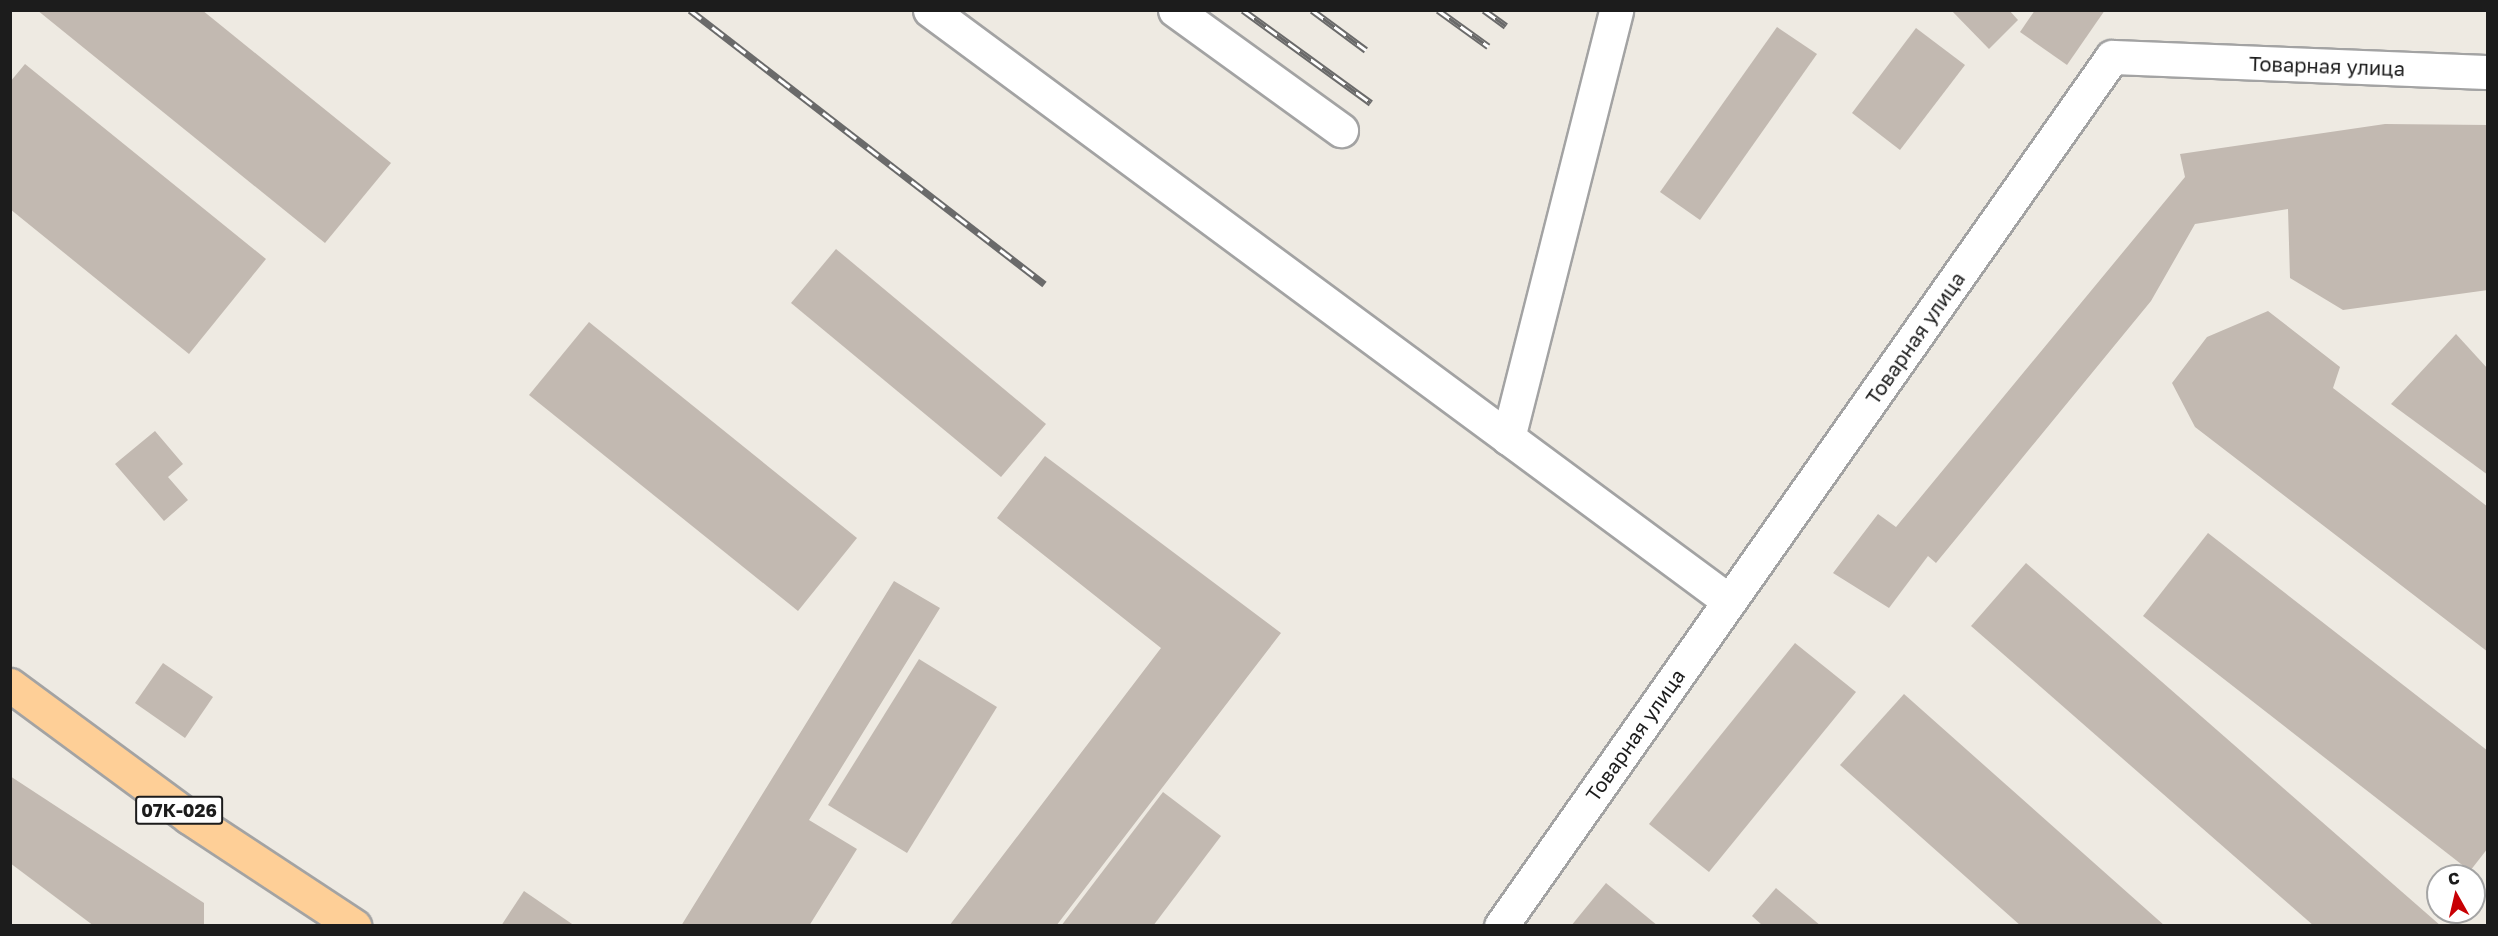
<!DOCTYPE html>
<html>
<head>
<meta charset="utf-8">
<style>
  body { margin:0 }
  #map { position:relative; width:2498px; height:936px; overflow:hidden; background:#eeeae2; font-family:"Golos Text",sans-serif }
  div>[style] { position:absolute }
  .building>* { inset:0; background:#c2b9b1 }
  .roads { filter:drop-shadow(2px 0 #a3a3a3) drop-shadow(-2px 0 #a3a3a3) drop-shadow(0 2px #a3a3a3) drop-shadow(0 -2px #a3a3a3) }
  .minor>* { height:33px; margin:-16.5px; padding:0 16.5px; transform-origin:16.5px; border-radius:16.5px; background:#fff }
  .major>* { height:33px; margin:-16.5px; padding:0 16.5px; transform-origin:16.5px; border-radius:16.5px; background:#fecf97 }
  .rail>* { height:7px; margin-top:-3.5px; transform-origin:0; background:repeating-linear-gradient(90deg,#fff 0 14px,#6a6a6a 0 28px); box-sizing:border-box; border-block:2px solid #6a6a6a }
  span { translate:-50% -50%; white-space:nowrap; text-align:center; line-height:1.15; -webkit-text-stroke:4.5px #fff; paint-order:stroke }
  .shield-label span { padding:2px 4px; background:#fff; border:2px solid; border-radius:4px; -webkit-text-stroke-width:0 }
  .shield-label { font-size:18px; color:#1c1c1c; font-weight:700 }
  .street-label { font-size:20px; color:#1c1c1c }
  .frame { position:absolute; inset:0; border:12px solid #1c1c1c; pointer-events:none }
  .north { position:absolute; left:2426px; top:864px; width:60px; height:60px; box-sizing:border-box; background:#fff; border:2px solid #a4a4a4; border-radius:50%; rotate:352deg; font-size:16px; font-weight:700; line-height:24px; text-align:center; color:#1c1c1c }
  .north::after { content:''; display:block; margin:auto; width:21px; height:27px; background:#c80004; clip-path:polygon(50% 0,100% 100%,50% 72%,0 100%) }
</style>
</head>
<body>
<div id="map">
  <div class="building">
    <i style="clip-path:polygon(37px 10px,202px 10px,391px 163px,325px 243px)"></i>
    <i style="clip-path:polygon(1951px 10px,2009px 10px,2018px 20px,1989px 49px)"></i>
    <i style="clip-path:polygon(2035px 10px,2105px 10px,2067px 65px,2020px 32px)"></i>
    <i style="clip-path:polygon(1777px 27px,1817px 54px,1700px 220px,1660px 192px)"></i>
    <i style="clip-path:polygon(1916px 28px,1965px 65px,1900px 150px,1852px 113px)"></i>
    <i style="clip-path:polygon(25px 64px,266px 259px,189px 354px,10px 209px,10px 82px)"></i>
    <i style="clip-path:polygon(2385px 124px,2488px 125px,2488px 290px,2343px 310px,2290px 278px,2288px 209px,2195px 224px,2151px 301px,1936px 563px,1928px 556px,1889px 608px,1833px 573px,1878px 514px,1896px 527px,2185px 177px,2180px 154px)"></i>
    <i style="clip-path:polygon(836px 249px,1046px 424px,1001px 477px,791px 303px)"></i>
    <i style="clip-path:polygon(2268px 311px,2340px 367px,2333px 388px,2488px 507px,2488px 652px,2195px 427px,2172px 383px,2207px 337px)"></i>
    <i style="clip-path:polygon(589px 322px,857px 538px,798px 611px,529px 395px)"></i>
    <i style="clip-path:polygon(2456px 334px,2488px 369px,2488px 475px,2391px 404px)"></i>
    <i style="clip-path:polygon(155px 431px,183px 464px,168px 477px,188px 500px,164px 521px,115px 464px)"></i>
    <i style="clip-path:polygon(1045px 456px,1281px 633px,1056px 926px,949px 926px,1161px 648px,997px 518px)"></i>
    <i style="clip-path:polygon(2208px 533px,2488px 751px,2488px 848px,2470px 871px,2143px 616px)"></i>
    <i style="clip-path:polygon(2026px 563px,2441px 926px,2314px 926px,1971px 626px)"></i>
    <i style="clip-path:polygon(894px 581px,940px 608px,809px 820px,857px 849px,809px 926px,681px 926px)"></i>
    <i style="clip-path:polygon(1795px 643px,1856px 692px,1709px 872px,1649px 824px)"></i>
    <i style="clip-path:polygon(919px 659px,997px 707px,907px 853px,828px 805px)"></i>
    <i style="clip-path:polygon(163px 663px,213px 697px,185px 738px,135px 703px)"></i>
    <i style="clip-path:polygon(1904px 694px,2165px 926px,2021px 926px,1840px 765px)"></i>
    <i style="clip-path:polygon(10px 776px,204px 903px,204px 926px,94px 926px,10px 863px)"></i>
    <i style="clip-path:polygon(1163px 792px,1221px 836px,1153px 926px,1061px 926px)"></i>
    <i style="clip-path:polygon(1606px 883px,1658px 926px,1571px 926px)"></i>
    <i style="clip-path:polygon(1776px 888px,1821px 926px,1763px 926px,1752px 916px)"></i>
    <i style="clip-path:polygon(524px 891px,575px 926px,501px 926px)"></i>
  </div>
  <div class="roads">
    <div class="minor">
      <i style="left:930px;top:10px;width:994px;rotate:36.49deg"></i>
      <i style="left:1175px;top:10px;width:205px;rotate:35.9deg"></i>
      <i style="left:1508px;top:438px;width:441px;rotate:-75.8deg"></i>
      <i style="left:1501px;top:926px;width:1062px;rotate:-54.89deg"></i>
      <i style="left:2112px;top:57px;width:376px;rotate:2.3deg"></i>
    </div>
    <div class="major">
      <i style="left:10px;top:685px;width:222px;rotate:36.4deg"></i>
      <i style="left:189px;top:817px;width:198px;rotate:33.4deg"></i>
    </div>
  </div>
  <div class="rail">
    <i style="left:690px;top:10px;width:448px;rotate:37.7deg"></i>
    <i style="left:1243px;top:10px;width:158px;rotate:36deg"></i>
    <i style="left:1312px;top:10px;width:67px;rotate:36.5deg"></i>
    <i style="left:1438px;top:10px;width:62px;rotate:35.8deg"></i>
    <i style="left:1484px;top:10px;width:27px;rotate:36deg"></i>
  </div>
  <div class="shield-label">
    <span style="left:179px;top:810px">07К-026</span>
  </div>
  <div class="street-label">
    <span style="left:2327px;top:66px;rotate:2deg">Товарная улица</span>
    <span style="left:1915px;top:338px;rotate:-55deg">Товарная улица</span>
    <span style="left:1635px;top:735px;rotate:-55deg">Товарная улица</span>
  </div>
  <div class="frame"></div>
  <div class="north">С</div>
</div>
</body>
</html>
